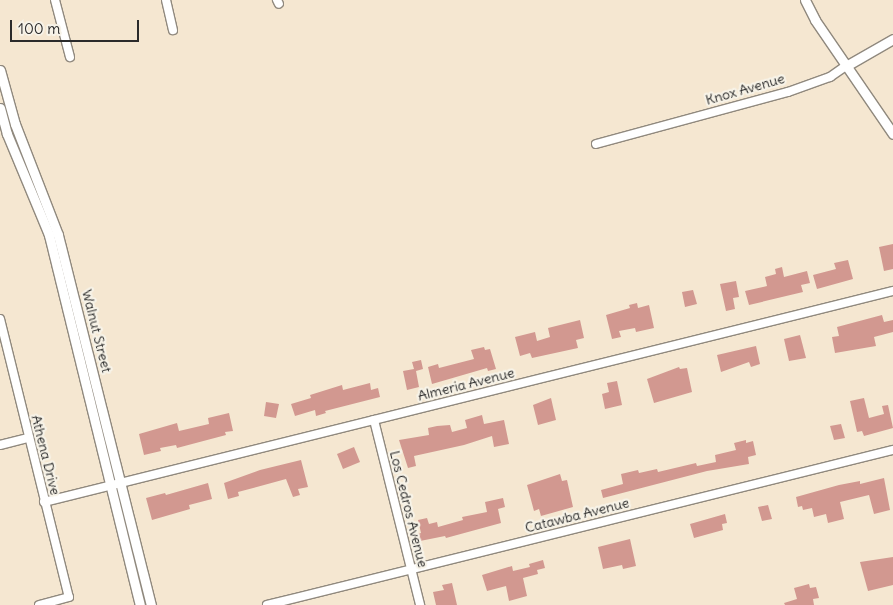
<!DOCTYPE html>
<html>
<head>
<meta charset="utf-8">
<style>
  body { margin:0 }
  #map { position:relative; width:893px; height:605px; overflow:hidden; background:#f5e7d1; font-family:Delius,sans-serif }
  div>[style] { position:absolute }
  .building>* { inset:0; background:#d29890 }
  .roads { filter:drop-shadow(1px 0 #90897e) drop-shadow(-1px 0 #90897e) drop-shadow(0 1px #90897e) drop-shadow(0 -1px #90897e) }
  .minor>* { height:8px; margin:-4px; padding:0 4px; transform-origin:4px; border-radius:4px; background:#fff }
  .tertiary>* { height:9px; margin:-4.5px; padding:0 4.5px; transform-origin:4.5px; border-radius:4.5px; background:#fff }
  span { translate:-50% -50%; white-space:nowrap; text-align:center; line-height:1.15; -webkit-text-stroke:4.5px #f7f3e8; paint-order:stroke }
  .street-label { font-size:14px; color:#2b2b2b }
  .scale { position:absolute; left:10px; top:20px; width:129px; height:22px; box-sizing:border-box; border:2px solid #2b2b2b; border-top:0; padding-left:6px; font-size:15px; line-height:18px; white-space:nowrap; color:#2b2b2b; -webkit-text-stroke:4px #f7f3e8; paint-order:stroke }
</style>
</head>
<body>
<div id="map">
  <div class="building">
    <i style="clip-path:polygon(893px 244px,893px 269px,884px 271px,879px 247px)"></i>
    <i style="clip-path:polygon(848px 260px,853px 279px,817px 289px,813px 275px,836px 269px,834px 263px)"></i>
    <i style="clip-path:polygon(782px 267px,784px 277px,807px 271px,810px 283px,801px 285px,803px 292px,749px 305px,745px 291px,767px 286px,765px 277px,776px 274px,775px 269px)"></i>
    <i style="clip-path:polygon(736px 281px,739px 297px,733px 298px,735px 309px,726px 311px,720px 284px)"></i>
    <i style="clip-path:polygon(693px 290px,697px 304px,685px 307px,682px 292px)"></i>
    <i style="clip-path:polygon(637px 303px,638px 308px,649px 305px,654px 328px,636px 332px,635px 328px,619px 331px,621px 337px,612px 339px,606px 315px,630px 308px,629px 305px)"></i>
    <i style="clip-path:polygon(882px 315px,884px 322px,893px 320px,893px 332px,874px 337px,876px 346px,835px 353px,832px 337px,839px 336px,837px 327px)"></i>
    <i style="clip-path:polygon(580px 320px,584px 338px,576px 340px,578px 348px,532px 358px,530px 353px,520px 356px,515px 337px,535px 332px,537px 341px,550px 337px,548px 328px)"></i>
    <i style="clip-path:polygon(800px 335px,806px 358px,789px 361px,784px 339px)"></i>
    <i style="clip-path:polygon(756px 346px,760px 364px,751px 367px,749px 362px,721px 372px,717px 355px)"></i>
    <i style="clip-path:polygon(484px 347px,485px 350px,490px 349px,496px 369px,488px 371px,487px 368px,432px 384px,428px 367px,438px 364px,439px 368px,474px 359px,471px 350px)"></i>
    <i style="clip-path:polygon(421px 360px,423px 369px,416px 371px,419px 387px,407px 390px,403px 371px,414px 369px,412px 362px)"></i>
    <i style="clip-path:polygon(679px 367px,680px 369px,687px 368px,692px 392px,654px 403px,647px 379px)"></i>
    <i style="clip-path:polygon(617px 381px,622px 405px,605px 409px,602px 394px,609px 392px,607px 383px)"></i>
    <i style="clip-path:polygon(370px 383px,371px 390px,378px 388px,380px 397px,325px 411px,326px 413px,316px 416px,315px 410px,295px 416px,291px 404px,311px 398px,310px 395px,342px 385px,343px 390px)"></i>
    <i style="clip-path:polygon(551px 398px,556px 420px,538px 425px,533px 405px)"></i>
    <i style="clip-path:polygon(864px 398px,869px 418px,884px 414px,882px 406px,888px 405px,893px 428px,864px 436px,862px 431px,857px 432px,850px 401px)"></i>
    <i style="clip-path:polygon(266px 402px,279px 404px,276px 418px,264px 416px)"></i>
    <i style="clip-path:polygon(229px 413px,233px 431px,225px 432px,226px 435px,177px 448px,176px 445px,160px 448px,161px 451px,144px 455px,139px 434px,177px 423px,179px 431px,209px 424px,208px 418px)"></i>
    <i style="clip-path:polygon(482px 415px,484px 424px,504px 420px,509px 444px,494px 447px,492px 436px,464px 445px,414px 456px,416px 466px,408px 468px,399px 440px,429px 435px,428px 428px,437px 426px,450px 425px,452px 432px,467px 428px,465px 420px)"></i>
    <i style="clip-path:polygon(841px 424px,845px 438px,834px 440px,830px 426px)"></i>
    <i style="clip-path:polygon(746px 440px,746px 443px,753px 441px,756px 455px,748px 457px,749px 464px,707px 471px,603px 498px,601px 490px,623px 484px,621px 474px,638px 470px,639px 473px,657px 469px,658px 472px,696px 463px,697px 466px,716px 462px,715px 455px,736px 450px,734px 443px)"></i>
    <i style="clip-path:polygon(354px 447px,360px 462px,343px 469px,337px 454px)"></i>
    <i style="clip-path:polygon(301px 460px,308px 487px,298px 489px,300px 495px,293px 497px,286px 479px,238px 492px,239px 496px,228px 499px,224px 483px,260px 470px)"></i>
    <i style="clip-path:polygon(560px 474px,562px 481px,567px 480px,573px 507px,541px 516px,539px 509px,534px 511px,527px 485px)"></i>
    <i style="clip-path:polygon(884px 478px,890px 510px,874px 514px,869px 495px,840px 502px,844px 519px,828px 523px,826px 514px,814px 517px,812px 508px,803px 510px,802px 506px,798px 507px,796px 497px,839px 485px,860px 481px,860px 484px)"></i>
    <i style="clip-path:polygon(208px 483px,212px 499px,189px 505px,190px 509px,152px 520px,146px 498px,165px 493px,166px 495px)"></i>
    <i style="clip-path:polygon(503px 498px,505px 507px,498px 509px,501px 523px,446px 538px,445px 536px,420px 541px,418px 534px,421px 533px,418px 520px,427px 518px,429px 524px,437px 522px,438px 527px,463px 520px,462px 517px,487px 512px,485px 502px)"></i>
    <i style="clip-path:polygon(768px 505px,772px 519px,762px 521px,758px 507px)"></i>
    <i style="clip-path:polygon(725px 514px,727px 523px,722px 524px,723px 530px,694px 538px,690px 524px)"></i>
    <i style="clip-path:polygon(630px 539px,636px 566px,623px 569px,622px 565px,603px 569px,598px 547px)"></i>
    <i style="clip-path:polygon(893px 557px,893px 585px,868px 591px,860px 562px)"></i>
    <i style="clip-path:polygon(543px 560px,545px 568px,537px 570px,538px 574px,523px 578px,527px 596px,509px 601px,506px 586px,487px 591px,482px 575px,512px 566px,513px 571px,530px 567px,529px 564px)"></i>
    <i style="clip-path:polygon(452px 583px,457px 605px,436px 605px,433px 592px,444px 590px,442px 585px)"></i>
    <i style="clip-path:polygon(809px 584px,810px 588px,816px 587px,819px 598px,813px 599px,814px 605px,785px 605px,784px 603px,797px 599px,794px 588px)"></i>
  </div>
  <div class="roads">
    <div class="minor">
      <i style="left:55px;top:0;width:59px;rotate:75.3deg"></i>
      <i style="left:166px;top:0;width:31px;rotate:77deg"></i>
      <i style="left:277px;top:0;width:4px;rotate:63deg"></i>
      <i style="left:596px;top:144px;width:199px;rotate:-15.2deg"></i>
      <i style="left:788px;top:92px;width:45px;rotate:-19.7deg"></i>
      <i style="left:830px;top:77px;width:19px;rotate:-35deg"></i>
      <i style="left:0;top:319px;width:286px;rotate:76.1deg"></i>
      <i style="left:69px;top:597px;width:31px;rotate:165deg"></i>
      <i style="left:374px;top:420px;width:191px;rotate:76deg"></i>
      <i style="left:0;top:445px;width:29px;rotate:-14deg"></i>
      <i style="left:44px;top:502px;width:875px;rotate:-13.96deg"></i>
      <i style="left:267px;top:605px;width:645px;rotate:-13.91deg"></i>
    </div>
    <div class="tertiary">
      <i style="left:805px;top:0;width:22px;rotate:63deg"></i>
      <i style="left:815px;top:20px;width:138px;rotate:55.6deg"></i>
      <i style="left:846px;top:66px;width:54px;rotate:-29.9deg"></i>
      <i style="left:0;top:70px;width:56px;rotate:74.5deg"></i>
      <i style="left:15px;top:124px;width:119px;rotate:68.8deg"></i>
      <i style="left:58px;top:235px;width:382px;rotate:75.9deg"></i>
      <i style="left:0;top:108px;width:27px;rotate:75deg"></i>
      <i style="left:7px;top:134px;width:109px;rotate:67.4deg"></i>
      <i style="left:49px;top:235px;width:381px;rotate:76.2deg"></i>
    </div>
  </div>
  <div class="street-label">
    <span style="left:745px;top:89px;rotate:-16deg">Knox Avenue</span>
    <span style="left:97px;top:331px;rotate:76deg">Walnut Street</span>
    <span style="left:466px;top:384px;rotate:-14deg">Almeria Avenue</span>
    <span style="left:46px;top:455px;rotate:76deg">Athena Drive</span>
    <span style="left:409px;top:509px;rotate:76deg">Los Cedros Avenue</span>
    <span style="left:577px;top:515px;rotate:-14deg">Catawba Avenue</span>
  </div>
  <div class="scale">100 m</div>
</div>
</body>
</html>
